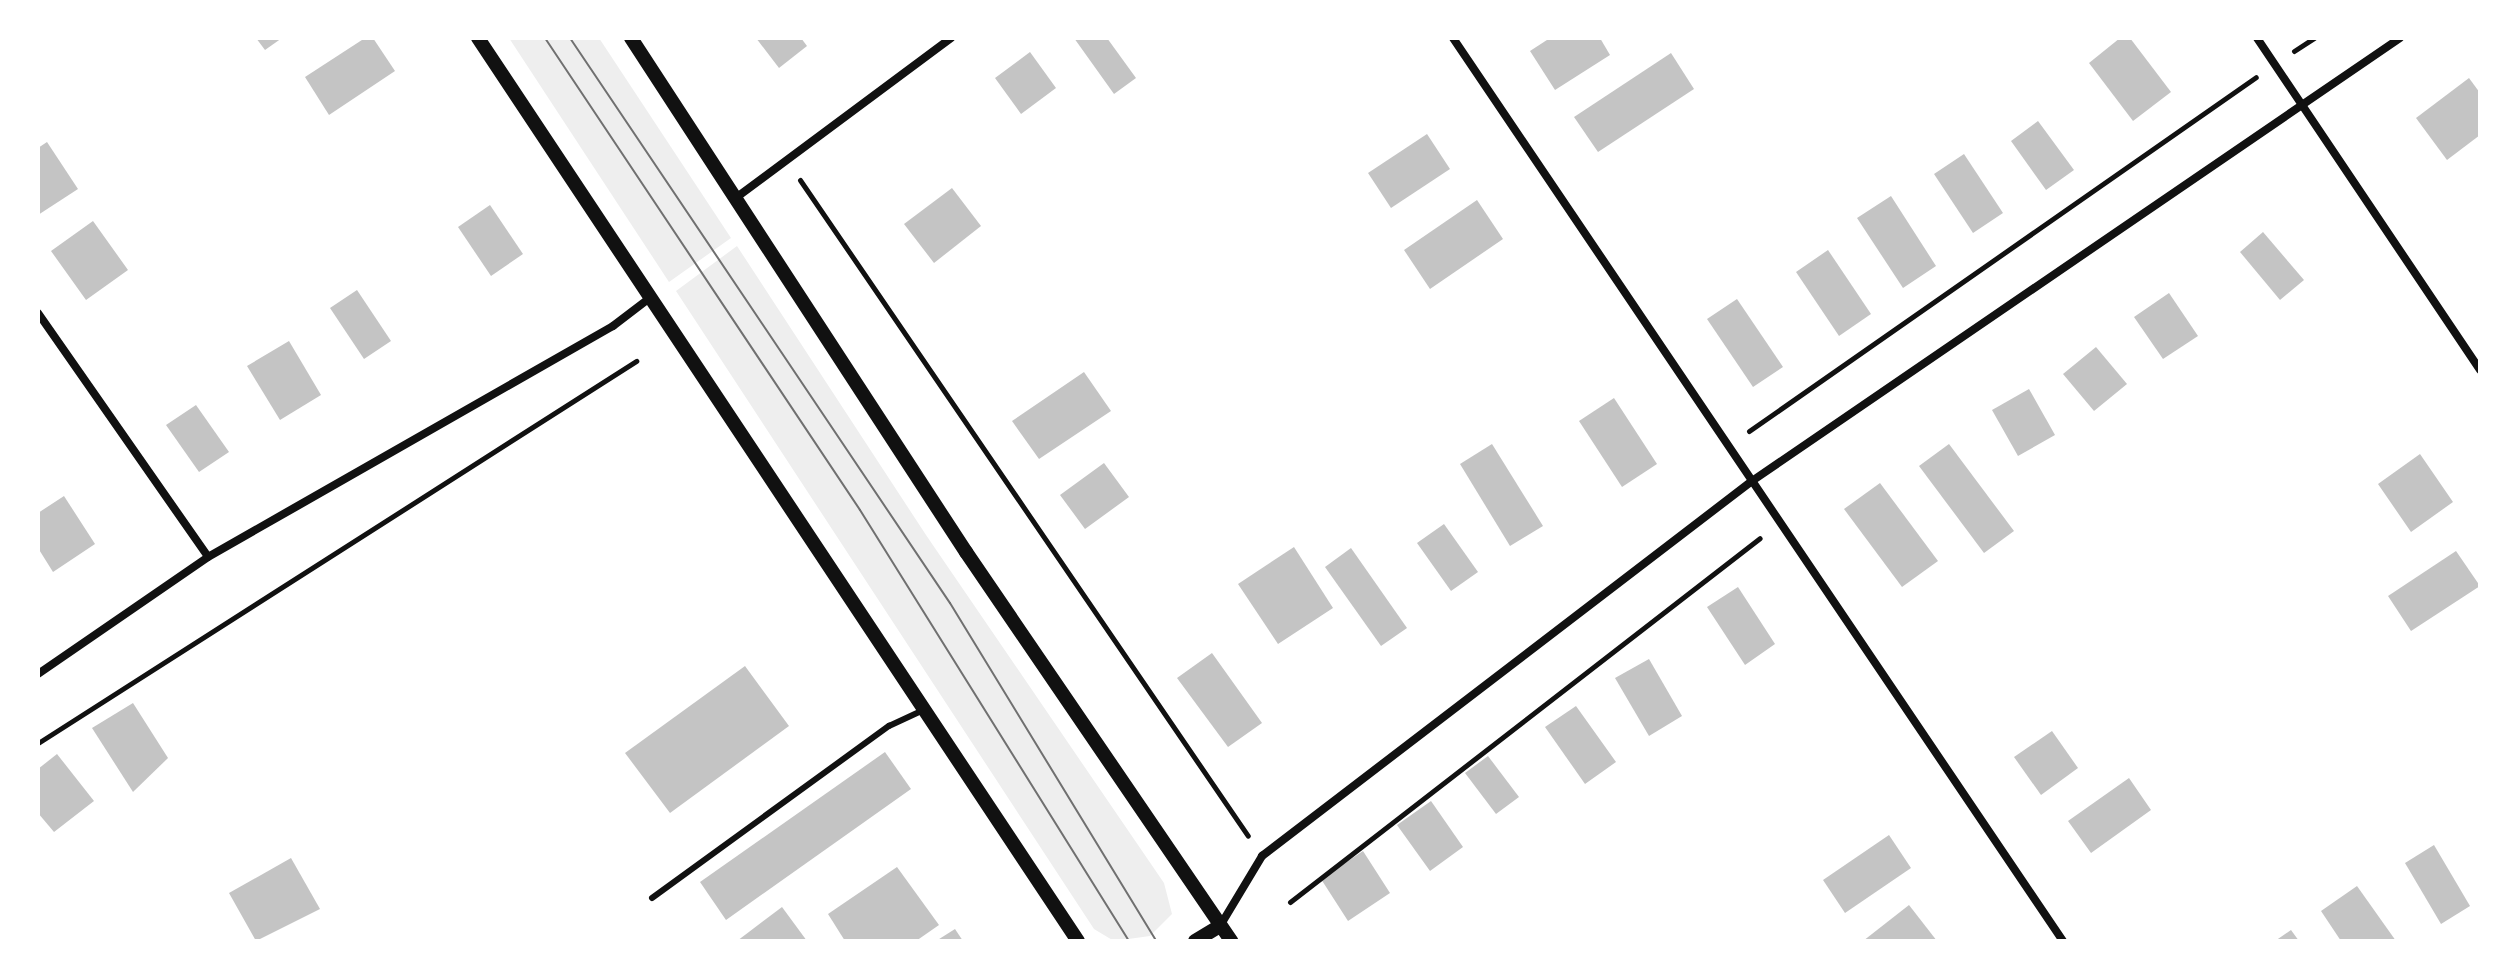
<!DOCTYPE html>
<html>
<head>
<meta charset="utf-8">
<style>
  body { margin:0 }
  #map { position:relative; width:2518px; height:979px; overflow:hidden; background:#fff; font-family:"IBM Plex Sans",sans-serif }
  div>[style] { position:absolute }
  .green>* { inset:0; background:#eee }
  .building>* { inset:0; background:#c4c4c4 }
  .path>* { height:5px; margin:-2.5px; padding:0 2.5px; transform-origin:2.5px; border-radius:2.5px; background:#111 }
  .service>* { height:6px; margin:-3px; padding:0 3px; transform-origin:3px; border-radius:3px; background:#111 }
  .minor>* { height:8px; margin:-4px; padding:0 4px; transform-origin:4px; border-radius:4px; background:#111 }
  .tertiary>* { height:14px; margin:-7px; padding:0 7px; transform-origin:7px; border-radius:7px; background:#111 }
  .tram>* { height:2px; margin:-1px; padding:0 1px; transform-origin:1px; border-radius:1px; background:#707070 }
  span { translate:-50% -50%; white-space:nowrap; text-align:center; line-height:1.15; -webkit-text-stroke:6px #fff; paint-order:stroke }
  .frame { position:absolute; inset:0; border:40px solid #fff; pointer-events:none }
</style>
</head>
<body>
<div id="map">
  <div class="green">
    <i style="clip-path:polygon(509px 38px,599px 38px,731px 238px,669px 282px)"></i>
    <i style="clip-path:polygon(737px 246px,926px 535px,1164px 883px,1172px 914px,1150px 936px,1114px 941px,1094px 929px,676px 291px)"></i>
  </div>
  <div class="building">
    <i style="clip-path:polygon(256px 38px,282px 38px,265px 50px)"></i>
    <i style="clip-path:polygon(365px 38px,373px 38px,395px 71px,329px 115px,305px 77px)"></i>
    <i style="clip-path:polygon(756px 38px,801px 38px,807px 46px,779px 68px)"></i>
    <i style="clip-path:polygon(1074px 38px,1107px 38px,1136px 78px,1114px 94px)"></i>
    <i style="clip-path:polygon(1550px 38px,1600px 38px,1610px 55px,1555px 90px,1530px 51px)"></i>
    <i style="clip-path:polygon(2120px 38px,2130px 38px,2171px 92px,2133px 121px,2089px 63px)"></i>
    <i style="clip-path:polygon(1030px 52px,1056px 88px,1021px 114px,995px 78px)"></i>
    <i style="clip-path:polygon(1671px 53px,1694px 89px,1598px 152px,1574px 117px)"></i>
    <i style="clip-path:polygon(2469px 78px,2480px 93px,2480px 135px,2447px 160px,2416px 118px)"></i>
    <i style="clip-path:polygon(2038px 121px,2074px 170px,2046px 190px,2011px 141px)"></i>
    <i style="clip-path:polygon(1427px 134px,1450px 169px,1391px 208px,1368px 173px)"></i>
    <i style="clip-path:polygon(47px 142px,78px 189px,38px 215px,38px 148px)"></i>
    <i style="clip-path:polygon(1964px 154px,2003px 213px,1973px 233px,1934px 174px)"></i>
    <i style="clip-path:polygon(952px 188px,981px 226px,934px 263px,904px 224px)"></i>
    <i style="clip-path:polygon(1891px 196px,1936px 266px,1903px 288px,1857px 218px)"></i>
    <i style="clip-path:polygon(1477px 200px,1503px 239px,1430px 289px,1404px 250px)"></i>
    <i style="clip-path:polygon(490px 205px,523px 254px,491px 276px,458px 227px)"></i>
    <i style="clip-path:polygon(93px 221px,128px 270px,86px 300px,51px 251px)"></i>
    <i style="clip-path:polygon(2263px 232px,2304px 280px,2280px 300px,2240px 252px)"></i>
    <i style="clip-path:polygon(1828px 250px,1871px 314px,1839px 336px,1796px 272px)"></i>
    <i style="clip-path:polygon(357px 290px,391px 341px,364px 359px,330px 308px)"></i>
    <i style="clip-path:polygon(2169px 293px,2198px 336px,2163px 359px,2134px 317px)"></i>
    <i style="clip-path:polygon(1737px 299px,1783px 367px,1753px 387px,1707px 319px)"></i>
    <i style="clip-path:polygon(289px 341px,321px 395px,280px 420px,247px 366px)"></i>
    <i style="clip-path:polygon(2096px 347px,2127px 384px,2094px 411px,2063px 374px)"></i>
    <i style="clip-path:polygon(1084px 372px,1111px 411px,1039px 459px,1012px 421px)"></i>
    <i style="clip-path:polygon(2029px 389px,2055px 435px,2018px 456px,1992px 410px)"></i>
    <i style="clip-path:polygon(1614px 398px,1657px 464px,1622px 487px,1579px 421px)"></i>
    <i style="clip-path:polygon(196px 405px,229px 452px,199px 472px,166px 425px)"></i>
    <i style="clip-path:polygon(1492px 444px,1543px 526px,1510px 546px,1460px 464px)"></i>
    <i style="clip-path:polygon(1949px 444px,2014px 531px,1984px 553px,1919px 466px)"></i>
    <i style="clip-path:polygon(2420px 454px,2453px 502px,2411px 532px,2378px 484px)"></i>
    <i style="clip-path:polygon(1104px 463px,1129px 497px,1085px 529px,1060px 495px)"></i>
    <i style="clip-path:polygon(1880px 483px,1938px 561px,1902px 587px,1844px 509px)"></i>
    <i style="clip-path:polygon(64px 496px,95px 544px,53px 572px,38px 548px,38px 513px)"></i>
    <i style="clip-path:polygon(1444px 524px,1478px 572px,1451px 591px,1417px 543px)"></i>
    <i style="clip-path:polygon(1294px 547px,1333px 608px,1278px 644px,1238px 584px)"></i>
    <i style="clip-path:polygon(1351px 548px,1407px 628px,1381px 646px,1325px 567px)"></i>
    <i style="clip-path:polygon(2456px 551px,2480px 586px,2411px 631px,2388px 596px)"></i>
    <i style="clip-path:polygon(1738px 587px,1775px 644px,1745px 665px,1707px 607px)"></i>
    <i style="clip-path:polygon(1212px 653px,1262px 723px,1228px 747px,1177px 678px)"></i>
    <i style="clip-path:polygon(1649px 659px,1682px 716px,1649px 736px,1615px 678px)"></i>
    <i style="clip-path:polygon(745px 666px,789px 726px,670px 813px,625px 753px)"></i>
    <i style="clip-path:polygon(133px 703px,168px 758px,133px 792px,92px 728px)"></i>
    <i style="clip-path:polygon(1576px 706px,1616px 762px,1585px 784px,1545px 727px)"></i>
    <i style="clip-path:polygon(2052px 731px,2078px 768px,2041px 795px,2014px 757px)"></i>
    <i style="clip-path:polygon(885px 752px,911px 789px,726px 920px,700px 882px)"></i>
    <i style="clip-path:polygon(57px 754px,94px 801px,54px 832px,38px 813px,38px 769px)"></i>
    <i style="clip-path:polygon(1488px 756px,1519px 797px,1496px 814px,1465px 773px)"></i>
    <i style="clip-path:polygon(2129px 778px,2151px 810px,2091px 853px,2068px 821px)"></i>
    <i style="clip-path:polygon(1431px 801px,1463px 847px,1430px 871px,1397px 825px)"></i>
    <i style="clip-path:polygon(1889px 835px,1911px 868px,1845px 913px,1823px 880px)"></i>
    <i style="clip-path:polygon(2434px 845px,2470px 906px,2441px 924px,2405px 863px)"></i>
    <i style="clip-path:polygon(1363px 851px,1390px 893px,1348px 921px,1321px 879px)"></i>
    <i style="clip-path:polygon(291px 858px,320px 909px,256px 941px,229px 893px)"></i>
    <i style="clip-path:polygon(897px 867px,939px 925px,916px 941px,845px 941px,828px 914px)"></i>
    <i style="clip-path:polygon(2357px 886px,2396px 941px,2341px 941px,2321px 911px)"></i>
    <i style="clip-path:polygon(1909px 905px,1937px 941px,1863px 941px)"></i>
    <i style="clip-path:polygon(782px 907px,807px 941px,737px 941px)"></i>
    <i style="clip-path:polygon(955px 929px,963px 941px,936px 941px)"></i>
    <i style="clip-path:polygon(2291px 930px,2299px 941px,2275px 941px)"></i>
  </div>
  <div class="path">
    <i style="left:2294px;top:51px;width:24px;rotate:-33deg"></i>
    <i style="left:800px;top:180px;width:794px;rotate:55.67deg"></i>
    <i style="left:1749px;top:431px;width:618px;rotate:-34.92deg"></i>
    <i style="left:38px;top:743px;width:710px;rotate:-32.57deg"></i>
    <i style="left:1290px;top:902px;width:594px;rotate:-37.76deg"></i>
  </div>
  <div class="service">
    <i style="left:652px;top:898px;width:293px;rotate:-36deg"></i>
    <i style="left:889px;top:726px;width:38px;rotate:-25deg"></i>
  </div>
  <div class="minor">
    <i style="left:1453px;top:38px;width:1090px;rotate:55.96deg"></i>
    <i style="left:2257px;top:38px;width:400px;rotate:56.1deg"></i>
    <i style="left:737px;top:197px;width:267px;rotate:-36.6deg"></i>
    <i style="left:38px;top:313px;width:297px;rotate:55.1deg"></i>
    <i style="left:38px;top:674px;width:206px;rotate:-34.5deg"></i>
    <i style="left:208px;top:557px;width:466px;rotate:-29.7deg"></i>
    <i style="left:613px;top:326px;width:48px;rotate:-37.3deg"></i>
    <i style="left:1220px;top:926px;width:82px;rotate:-59deg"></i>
    <i style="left:1262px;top:856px;width:617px;rotate:-37.43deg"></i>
    <i style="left:1752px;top:481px;width:785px;rotate:-34.36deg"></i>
  </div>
  <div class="tertiary">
    <i style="left:478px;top:38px;width:1084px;rotate:56.4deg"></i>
    <i style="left:631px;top:38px;width:614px;rotate:56.91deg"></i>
    <i style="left:966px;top:552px;width:471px;rotate:55.7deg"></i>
    <i style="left:1195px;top:941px;width:29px;rotate:-31deg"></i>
  </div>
  <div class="tram">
    <i style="left:545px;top:38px;width:567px;rotate:56.28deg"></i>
    <i style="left:860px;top:510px;width:508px;rotate:58.03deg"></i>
    <i style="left:570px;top:38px;width:681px;rotate:56.08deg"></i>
    <i style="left:950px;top:603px;width:396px;rotate:58.6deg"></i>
  </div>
  <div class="frame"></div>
</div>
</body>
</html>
